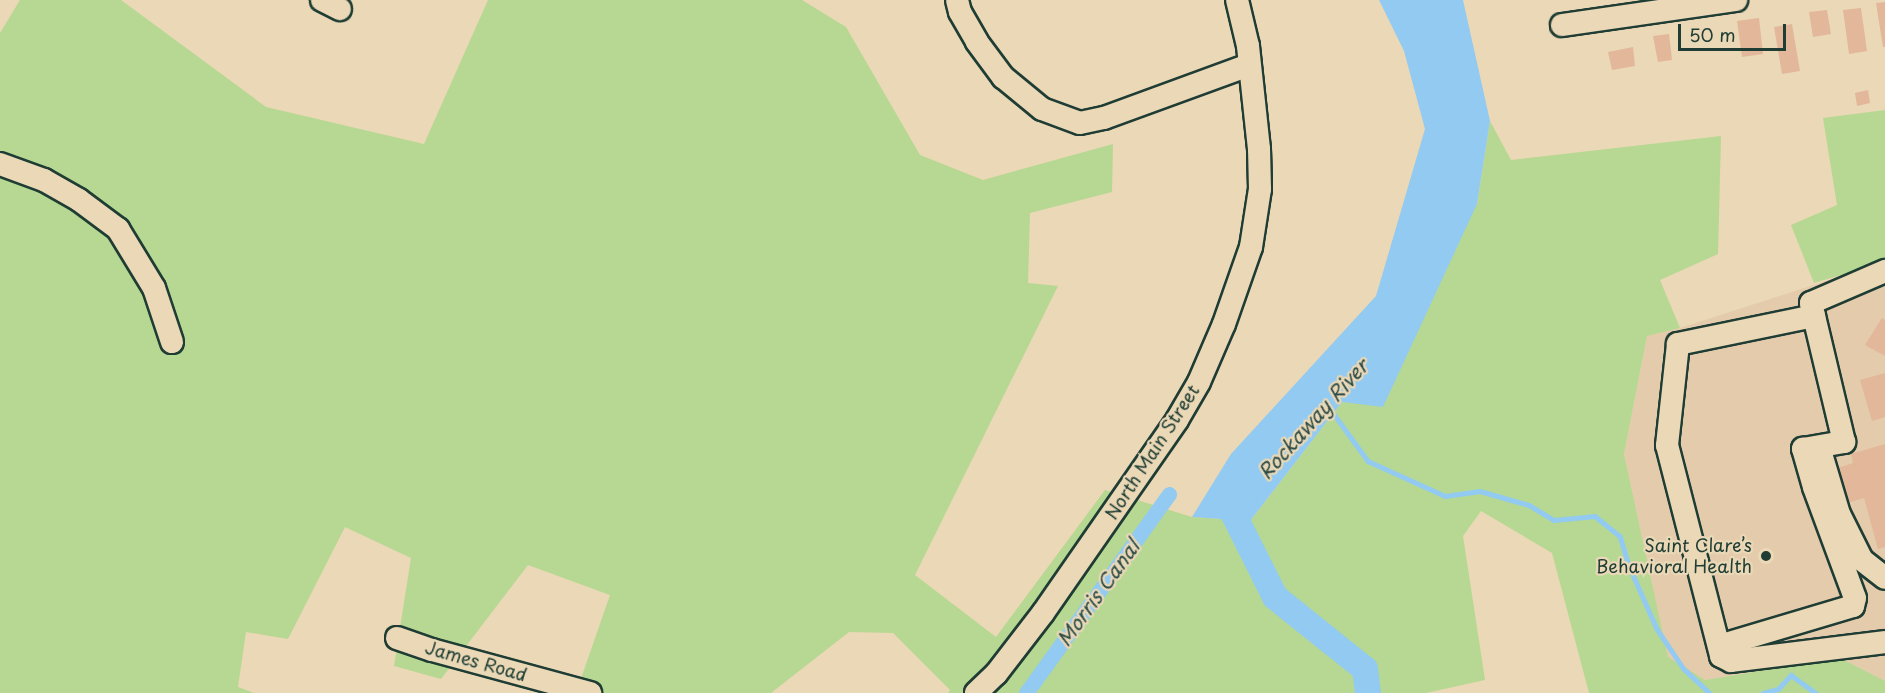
<!DOCTYPE html>
<html>
<head>
<meta charset="utf-8">
<style>
  body { margin:0 }
  #map { position:relative; width:1885px; height:693px; overflow:hidden; background:#ead8b6; font-family:"Playpen Sans",sans-serif }
  div>[style] { position:absolute }
  .built>* { inset:0; background:#e4cbac }
  .green>* { inset:0; background:#b6d892 }
  .water>* { inset:0; background:#92caf1 }
  .stream>* { height:4.5px; margin:-2.25px; padding:0 2.25px; transform-origin:2.25px; border-radius:2.25px; background:#92caf1 }
  .canal>* { height:15px; margin:-7.5px; padding:0 7.5px; transform-origin:7.5px; border-radius:7.5px; background:#92caf1 }
  .river>* { height:26px; margin:-13px; padding:0 13px; transform-origin:13px; border-radius:13px; background:#92caf1 }
  .building>* { inset:0; background:#e2b79a }
  .roads { filter:drop-shadow(2px 0 #1f3d34) drop-shadow(-2px 0 #1f3d34) drop-shadow(0 2px #1f3d34) drop-shadow(0 -2px #1f3d34) }
  .minor>* { height:22px; margin:-11px; padding:0 11px; transform-origin:11px; border-radius:11px; background:#ead8b6 }
  .dots>* { width:16px; height:16px; translate:-50% -50%; box-sizing:border-box; border:3px solid #ead8b6; border-radius:50% }
  span { translate:-50% -50%; white-space:nowrap; text-align:center; line-height:1.15; -webkit-text-stroke:4.5px #ead8b6; paint-order:stroke }
  .street-label { font-size:18px; color:#1f3d34 }
  .poi-label { font-size:18px; color:#1f3d34 }
  .right { translate:-100% -50%; text-align:right }
  .water-label { font-size:20px; color:#2a4b47; font-style:italic }
  .scale { position:absolute; left:1678px; top:24px; width:108px; height:27px; box-sizing:border-box; border:3px solid #1f3d34; border-top:0; padding-left:8px; font-size:18px; line-height:21px; white-space:nowrap; color:#1f3d34; -webkit-text-stroke:4px #ead8b6; paint-order:stroke }
</style>
</head>
<body>
<div id="map">
  <div class="built">
    <i style="clip-path:polygon(1885px 262px,1885px 681px,1840px 658px,1705px 680px,1668px 658px,1624px 454px,1647px 336px,1680px 328px)"></i>
  </div>
  <div class="green">
    <i style="clip-path:polygon(20px 0,121px 0,266px 107px,424px 144px,488px 0,802px 0,846px 27px,920px 155px,983px 180px,1113px 144px,1112px 192px,1030px 213px,1028px 283px,1058px 286px,915px 575px,996px 637px,1105px 490px,1192px 517px,1250px 521px,1342px 402px,1477px 204px,1490px 121px,1511px 160px,1721px 136px,1718px 254px,1660px 280px,1680px 328px,1647px 336px,1624px 454px,1668px 657px,1705px 680px,1840px 658px,1885px 681px,1885px 693px,1589px 693px,1552px 553px,1481px 511px,1463px 536px,1485px 680px,1426px 693px,948px 693px,950px 690px,893px 633px,849px 632px,771px 693px,576px 693px,610px 595px,528px 565px,441px 679px,394px 666px,411px 558px,345px 527px,288px 639px,246px 632px,238px 687px,254px 693px,0 693px,0 33px)"></i>
    <i style="clip-path:polygon(1885px 110px,1885px 262px,1814px 283px,1791px 225px,1837px 205px,1823px 118px)"></i>
  </div>
  <div class="water">
    <i style="clip-path:polygon(1379px 0,1463px 0,1490px 121px,1477px 204px,1383px 407px,1342px 402px,1250px 521px,1192px 517px,1231px 454px,1376px 296px,1425px 129px,1404px 51px)"></i>
  </div>
  <div class="stream">
    <i style="left:1331px;top:410px;width:63px;rotate:54deg"></i>
    <i style="left:1368px;top:461px;width:85px;rotate:24.4deg"></i>
    <i style="left:1445px;top:496px;width:35px;rotate:-8deg"></i>
    <i style="left:1480px;top:491px;width:51px;rotate:15.9deg"></i>
    <i style="left:1529px;top:505px;width:29px;rotate:31deg"></i>
    <i style="left:1554px;top:520px;width:41px;rotate:-5.6deg"></i>
    <i style="left:1595px;top:516px;width:32px;rotate:39deg"></i>
    <i style="left:1620px;top:536px;width:31px;rotate:73deg"></i>
    <i style="left:1629px;top:566px;width:69px;rotate:66deg"></i>
    <i style="left:1657px;top:629px;width:48px;rotate:56deg"></i>
    <i style="left:1684px;top:669px;width:35px;rotate:43deg"></i>
    <i style="left:1763px;top:693px;width:16px;rotate:-15deg"></i>
    <i style="left:1778px;top:689px;width:19px;rotate:-47deg"></i>
    <i style="left:1791px;top:675px;width:31px;rotate:36deg"></i>
  </div>
  <div class="canal">
    <i style="left:1026px;top:693px;width:245px;rotate:-54.3deg"></i>
  </div>
  <div class="river">
    <i style="left:1246px;top:493px;width:22px;rotate:133deg"></i>
    <i style="left:1231px;top:509px;width:98px;rotate:63.4deg"></i>
    <i style="left:1275px;top:597px;width:115px;rotate:38.7deg"></i>
    <i style="left:1365px;top:669px;width:24px;rotate:83deg"></i>
  </div>
  <div class="building">
    <i style="clip-path:polygon(1885px 2px,1885px 47px,1883px 47px,1876px 3px)"></i>
    <i style="clip-path:polygon(1861px 8px,1867px 51px,1849px 54px,1843px 10px)"></i>
    <i style="clip-path:polygon(1827px 10px,1831px 34px,1813px 37px,1809px 12px)"></i>
    <i style="clip-path:polygon(1759px 18px,1763px 54px,1742px 57px,1737px 21px)"></i>
    <i style="clip-path:polygon(1792px 24px,1800px 71px,1782px 74px,1774px 27px)"></i>
    <i style="clip-path:polygon(1669px 34px,1672px 60px,1658px 62px,1653px 36px)"></i>
    <i style="clip-path:polygon(1633px 47px,1635px 66px,1612px 70px,1608px 52px)"></i>
    <i style="clip-path:polygon(1868px 90px,1870px 103px,1857px 106px,1855px 93px)"></i>
    <i style="clip-path:polygon(1882px 318px,1885px 320px,1885px 356px,1865px 345px)"></i>
    <i style="clip-path:polygon(1885px 373px,1885px 417px,1872px 421px,1860px 380px)"></i>
    <i style="clip-path:polygon(1885px 444px,1885px 547px,1878px 549px,1864px 498px,1844px 504px,1835px 469px,1853px 463px,1851px 454px)"></i>
  </div>
  <div class="roads">
    <div class="minor">
      <i style="left:322px;top:0;width:20px;rotate:27deg"></i>
      <i style="left:957px;top:0;width:12px;rotate:76deg"></i>
      <i style="left:960px;top:12px;width:34px;rotate:60deg"></i>
      <i style="left:977px;top:42px;width:44px;rotate:53.4deg"></i>
      <i style="left:1003px;top:77px;width:50px;rotate:39.4deg"></i>
      <i style="left:1042px;top:109px;width:40px;rotate:20.2deg"></i>
      <i style="left:1080px;top:123px;width:25px;rotate:-12deg"></i>
      <i style="left:1104px;top:118px;width:154px;rotate:-20.1deg"></i>
      <i style="left:1562px;top:25px;width:176px;rotate:-8.2deg"></i>
      <i style="left:0;top:164px;width:47px;rotate:20deg"></i>
      <i style="left:44px;top:180px;width:40px;rotate:29.7deg"></i>
      <i style="left:79px;top:200px;width:49px;rotate:36.6deg"></i>
      <i style="left:118px;top:229px;width:69px;rotate:58.6deg"></i>
      <i style="left:154px;top:288px;width:57px;rotate:71.6deg"></i>
      <i style="left:1814px;top:316px;width:139px;rotate:168.4deg"></i>
      <i style="left:1678px;top:344px;width:102px;rotate:96.2deg"></i>
      <i style="left:1667px;top:445px;width:218px;rotate:75.6deg"></i>
      <i style="left:1721px;top:656px;width:11px;rotate:27deg"></i>
      <i style="left:1731px;top:661px;width:155px;rotate:-7deg"></i>
      <i style="left:1819px;top:447px;width:70px;rotate:73.4deg"></i>
      <i style="left:1839px;top:514px;width:51px;rotate:63.4deg"></i>
      <i style="left:1862px;top:560px;width:29px;rotate:38deg"></i>
      <i style="left:397px;top:638px;width:37px;rotate:19deg"></i>
      <i style="left:432px;top:650px;width:164px;rotate:15.2deg"></i>
      <i style="left:1719px;top:646px;width:140px;rotate:-16.6deg"></i>
      <i style="left:1853px;top:606px;width:8px;rotate:-76deg"></i>
      <i style="left:1855px;top:598px;width:118px;rotate:-110.3deg"></i>
      <i style="left:1814px;top:487px;width:40px;rotate:-106deg"></i>
      <i style="left:1803px;top:449px;width:42px;rotate:-9.7deg"></i>
      <i style="left:1844px;top:442px;width:143px;rotate:-103.4deg"></i>
      <i style="left:1811px;top:303px;width:81px;rotate:-23.4deg"></i>
      <i style="left:976px;top:693px;width:28px;rotate:-44deg"></i>
      <i style="left:996px;top:674px;width:77px;rotate:-52.4deg"></i>
      <i style="left:1043px;top:613px;width:235px;rotate:-55.2deg"></i>
      <i style="left:1177px;top:420px;width:44px;rotate:-59.9deg"></i>
      <i style="left:1199px;top:382px;width:63px;rotate:-66.7deg"></i>
      <i style="left:1224px;top:324px;width:82px;rotate:-70.7deg"></i>
      <i style="left:1251px;top:247px;width:59px;rotate:-81.2deg"></i>
      <i style="left:1260px;top:189px;width:40px;rotate:-91.4deg"></i>
      <i style="left:1259px;top:149px;width:104px;rotate:-96.1deg"></i>
      <i style="left:1248px;top:46px;width:47px;rotate:-103.4deg"></i>
    </div>
  </div>
  <div class="dots">
    <i style="left:1766px;top:556px;background:#1f3d34"></i>
  </div>
  <div class="street-label">
    <span style="left:1152px;top:452px;rotate:-57deg">North Main Street</span>
    <span style="left:476px;top:661px;rotate:16deg">James Road</span>
  </div>
  <div class="poi-label">
    <span class="right" style="left:1752px;top:556px">Saint Clare’s<br>Behavioral Health</span>
  </div>
  <div class="water-label">
    <span style="left:1313px;top:419px;rotate:-48deg">Rockaway River</span>
    <span style="left:1098px;top:593px;rotate:-54deg">Morris Canal</span>
  </div>
  <div class="scale">50 m</div>
</div>
</body>
</html>
